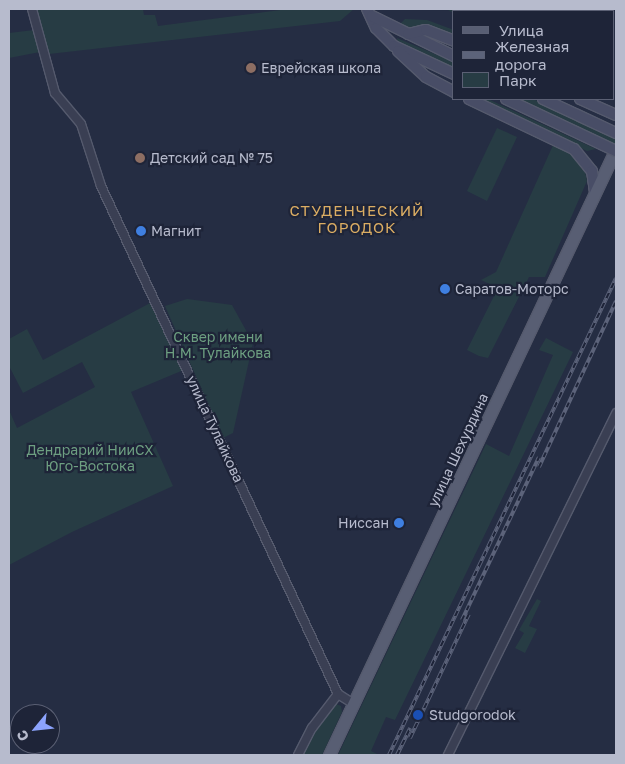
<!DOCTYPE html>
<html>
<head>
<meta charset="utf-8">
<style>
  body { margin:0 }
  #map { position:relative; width:625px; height:764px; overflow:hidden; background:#252d43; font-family:"Golos Text",sans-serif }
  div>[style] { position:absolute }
  .green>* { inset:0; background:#273c44 }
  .roads { filter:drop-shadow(1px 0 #555a6d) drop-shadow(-1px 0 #555a6d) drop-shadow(0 1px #555a6d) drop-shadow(0 -1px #555a6d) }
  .street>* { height:8px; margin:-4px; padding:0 4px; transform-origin:4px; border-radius:4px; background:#3a3f53 }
  .secondary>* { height:10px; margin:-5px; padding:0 5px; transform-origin:5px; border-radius:5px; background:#484d66 }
  .primary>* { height:11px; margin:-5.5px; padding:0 5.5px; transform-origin:5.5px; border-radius:5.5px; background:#585e73 }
  .rail>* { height:4px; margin-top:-2px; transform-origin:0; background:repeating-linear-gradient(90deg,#1e2438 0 5.5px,#5c637a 0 11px); box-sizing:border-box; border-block:1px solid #5c637a }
  .bridges { filter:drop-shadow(1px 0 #555a6d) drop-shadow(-1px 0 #555a6d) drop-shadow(0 1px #555a6d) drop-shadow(0 -1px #555a6d) }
  .secondary-bridge>* { height:10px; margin:-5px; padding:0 5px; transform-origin:5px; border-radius:5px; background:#484d66 }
  .dots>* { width:14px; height:14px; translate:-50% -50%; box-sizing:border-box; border:2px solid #1e2438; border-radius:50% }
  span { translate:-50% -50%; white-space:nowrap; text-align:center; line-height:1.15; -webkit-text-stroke:4.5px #1e2438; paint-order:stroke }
  .poi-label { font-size:14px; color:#b7bbcd }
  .left { translate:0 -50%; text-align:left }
  .right { translate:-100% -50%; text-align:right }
  .park-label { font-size:14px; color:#6d9f81 }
  .street-label { font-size:14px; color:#b7bbcd }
  .neighbourhood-label { font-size:15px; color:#dbad63; letter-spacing:1px }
  .frame { position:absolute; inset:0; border:10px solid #b7bbcd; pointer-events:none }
  .legend { position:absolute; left:452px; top:10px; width:162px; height:90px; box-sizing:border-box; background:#1e2438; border:1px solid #5b6074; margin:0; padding:6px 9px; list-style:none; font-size:15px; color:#b7bbcd }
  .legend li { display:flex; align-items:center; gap:10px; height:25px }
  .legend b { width:25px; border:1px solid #5b6074 }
  .north { position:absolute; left:10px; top:704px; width:50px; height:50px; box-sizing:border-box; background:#1e2438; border:1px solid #5b6074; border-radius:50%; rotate:242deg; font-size:14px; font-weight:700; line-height:20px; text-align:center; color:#b7bbcd }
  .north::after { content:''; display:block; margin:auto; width:18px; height:22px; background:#8ca3fd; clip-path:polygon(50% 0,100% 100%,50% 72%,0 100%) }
</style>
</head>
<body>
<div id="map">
  <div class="green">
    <i style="clip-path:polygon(37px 9px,143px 9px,144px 15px,155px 15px,158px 26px,288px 9px,354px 9px,340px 21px,49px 54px,36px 14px)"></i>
    <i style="clip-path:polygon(446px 9px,445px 9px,547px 9px,454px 13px)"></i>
    <i style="clip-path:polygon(405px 19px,427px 20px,454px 30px,454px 37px,427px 27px,397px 27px)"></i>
    <i style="clip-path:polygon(34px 30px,40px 52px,9px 58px,9px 33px)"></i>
    <i style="clip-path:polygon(397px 38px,454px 62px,454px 70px,398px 43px)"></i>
    <i style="clip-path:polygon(474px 99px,488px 99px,596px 149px,587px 151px)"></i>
    <i style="clip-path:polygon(515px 99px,533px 99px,616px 138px,616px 146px)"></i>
    <i style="clip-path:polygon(497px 128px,517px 137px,487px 201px,467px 191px)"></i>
    <i style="clip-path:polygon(554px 143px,572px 151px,584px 166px,587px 181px,545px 277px,529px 277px,488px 358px,479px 356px,467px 350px,498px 288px,481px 280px,496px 272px)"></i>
    <i style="clip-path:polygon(187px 299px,232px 305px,253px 343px,233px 433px,223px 438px,165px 306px)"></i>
    <i style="clip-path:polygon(152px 302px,186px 369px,131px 392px,173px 486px,72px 532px,9px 565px,9px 410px,17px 428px,95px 387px,82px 362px,23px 393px,9px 366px,9px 339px,27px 329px,43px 360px)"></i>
    <i style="clip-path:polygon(546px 338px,573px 352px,395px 720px,386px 717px,371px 751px,379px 755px,338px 755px,486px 444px,509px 456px,553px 355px,539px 350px)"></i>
    <i style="clip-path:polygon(537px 599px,541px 601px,529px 626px,537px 629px,525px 653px,515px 648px,524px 633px,519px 630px)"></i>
    <i style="clip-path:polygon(334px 703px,341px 706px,342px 712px,322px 755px,301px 755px,311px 733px)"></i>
  </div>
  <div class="roads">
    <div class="street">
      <i style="left:32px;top:9px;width:87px;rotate:74.7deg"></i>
      <i style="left:55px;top:93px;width:40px;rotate:50deg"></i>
      <i style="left:81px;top:124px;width:65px;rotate:72.1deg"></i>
      <i style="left:101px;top:186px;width:561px;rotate:64.99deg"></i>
      <i style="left:338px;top:694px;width:19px;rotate:32deg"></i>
      <i style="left:298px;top:755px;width:30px;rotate:-63deg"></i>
      <i style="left:312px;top:728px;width:43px;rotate:-52.6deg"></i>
      <i style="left:448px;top:755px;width:381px;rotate:-63.8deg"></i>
    </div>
    <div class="secondary">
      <i style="left:367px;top:9px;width:21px;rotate:65deg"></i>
      <i style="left:376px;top:28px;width:25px;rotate:45deg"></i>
      <i style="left:394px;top:46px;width:66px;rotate:25deg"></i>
      <i style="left:372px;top:16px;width:91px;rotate:26deg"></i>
      <i style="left:408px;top:34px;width:18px;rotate:-13deg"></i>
      <i style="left:426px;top:30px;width:30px;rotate:21deg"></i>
      <i style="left:398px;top:51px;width:38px;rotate:43deg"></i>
      <i style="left:426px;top:77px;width:32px;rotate:28deg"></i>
      <i style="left:469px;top:99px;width:116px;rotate:25.5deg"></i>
      <i style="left:574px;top:149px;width:28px;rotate:51deg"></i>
      <i style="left:592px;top:171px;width:22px;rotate:82deg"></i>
      <i style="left:543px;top:99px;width:81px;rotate:25deg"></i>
      <i style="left:580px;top:99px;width:39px;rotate:24deg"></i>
    </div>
    <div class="primary">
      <i style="left:329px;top:755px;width:662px;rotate:-64.67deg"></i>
    </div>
  </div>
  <div class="rail">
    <i style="left:539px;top:467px;width:183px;rotate:-65.1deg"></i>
    <i style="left:462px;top:620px;width:180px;rotate:-64.7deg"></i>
    <i style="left:410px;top:738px;width:137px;rotate:-64.6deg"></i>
    <i style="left:389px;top:755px;width:528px;rotate:-64.55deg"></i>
    <i style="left:397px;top:755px;width:30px;rotate:-64deg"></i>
  </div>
  <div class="bridges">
    <div class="secondary-bridge">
      <i style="left:506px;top:99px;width:122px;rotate:25.3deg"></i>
    </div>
  </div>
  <div class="dots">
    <i style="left:251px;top:68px;background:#8d6e63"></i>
    <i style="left:140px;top:158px;background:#8d6e63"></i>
    <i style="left:141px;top:231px;background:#3f7fe0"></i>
    <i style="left:445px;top:289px;background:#3f7fe0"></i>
    <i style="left:399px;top:523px;background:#3f7fe0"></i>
    <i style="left:418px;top:715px;background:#1a4fb4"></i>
  </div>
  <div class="poi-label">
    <span class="left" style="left:261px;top:68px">Еврейская школа</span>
    <span class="left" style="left:150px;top:158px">Детский сад № 75</span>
    <span class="left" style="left:151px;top:231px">Магнит</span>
    <span class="left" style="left:455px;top:289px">Саратов-Моторс</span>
    <span class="right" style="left:389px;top:523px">Ниссан</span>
    <span class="left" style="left:429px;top:715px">Studgorodok</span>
  </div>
  <div class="park-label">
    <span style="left:218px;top:345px">Сквер имени<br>Н.М. Тулайкова</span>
    <span style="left:90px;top:458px">Дендрарий НииСХ<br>Юго-Востока</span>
  </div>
  <div class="street-label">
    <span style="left:215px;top:429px;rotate:65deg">улица Тулайкова</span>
    <span style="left:458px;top:450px;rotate:-65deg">улица Шехурдина</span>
  </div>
  <div class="neighbourhood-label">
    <span style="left:357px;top:219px">СТУДЕНЧЕСКИЙ<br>ГОРОДОК</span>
  </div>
  <div class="frame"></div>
  <ul class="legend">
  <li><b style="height:6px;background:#585e73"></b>Улица</li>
  <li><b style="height:6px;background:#5c637a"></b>Железная дорога</li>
  <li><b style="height:14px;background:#273c44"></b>Парк</li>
  </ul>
  <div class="north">С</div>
</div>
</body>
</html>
